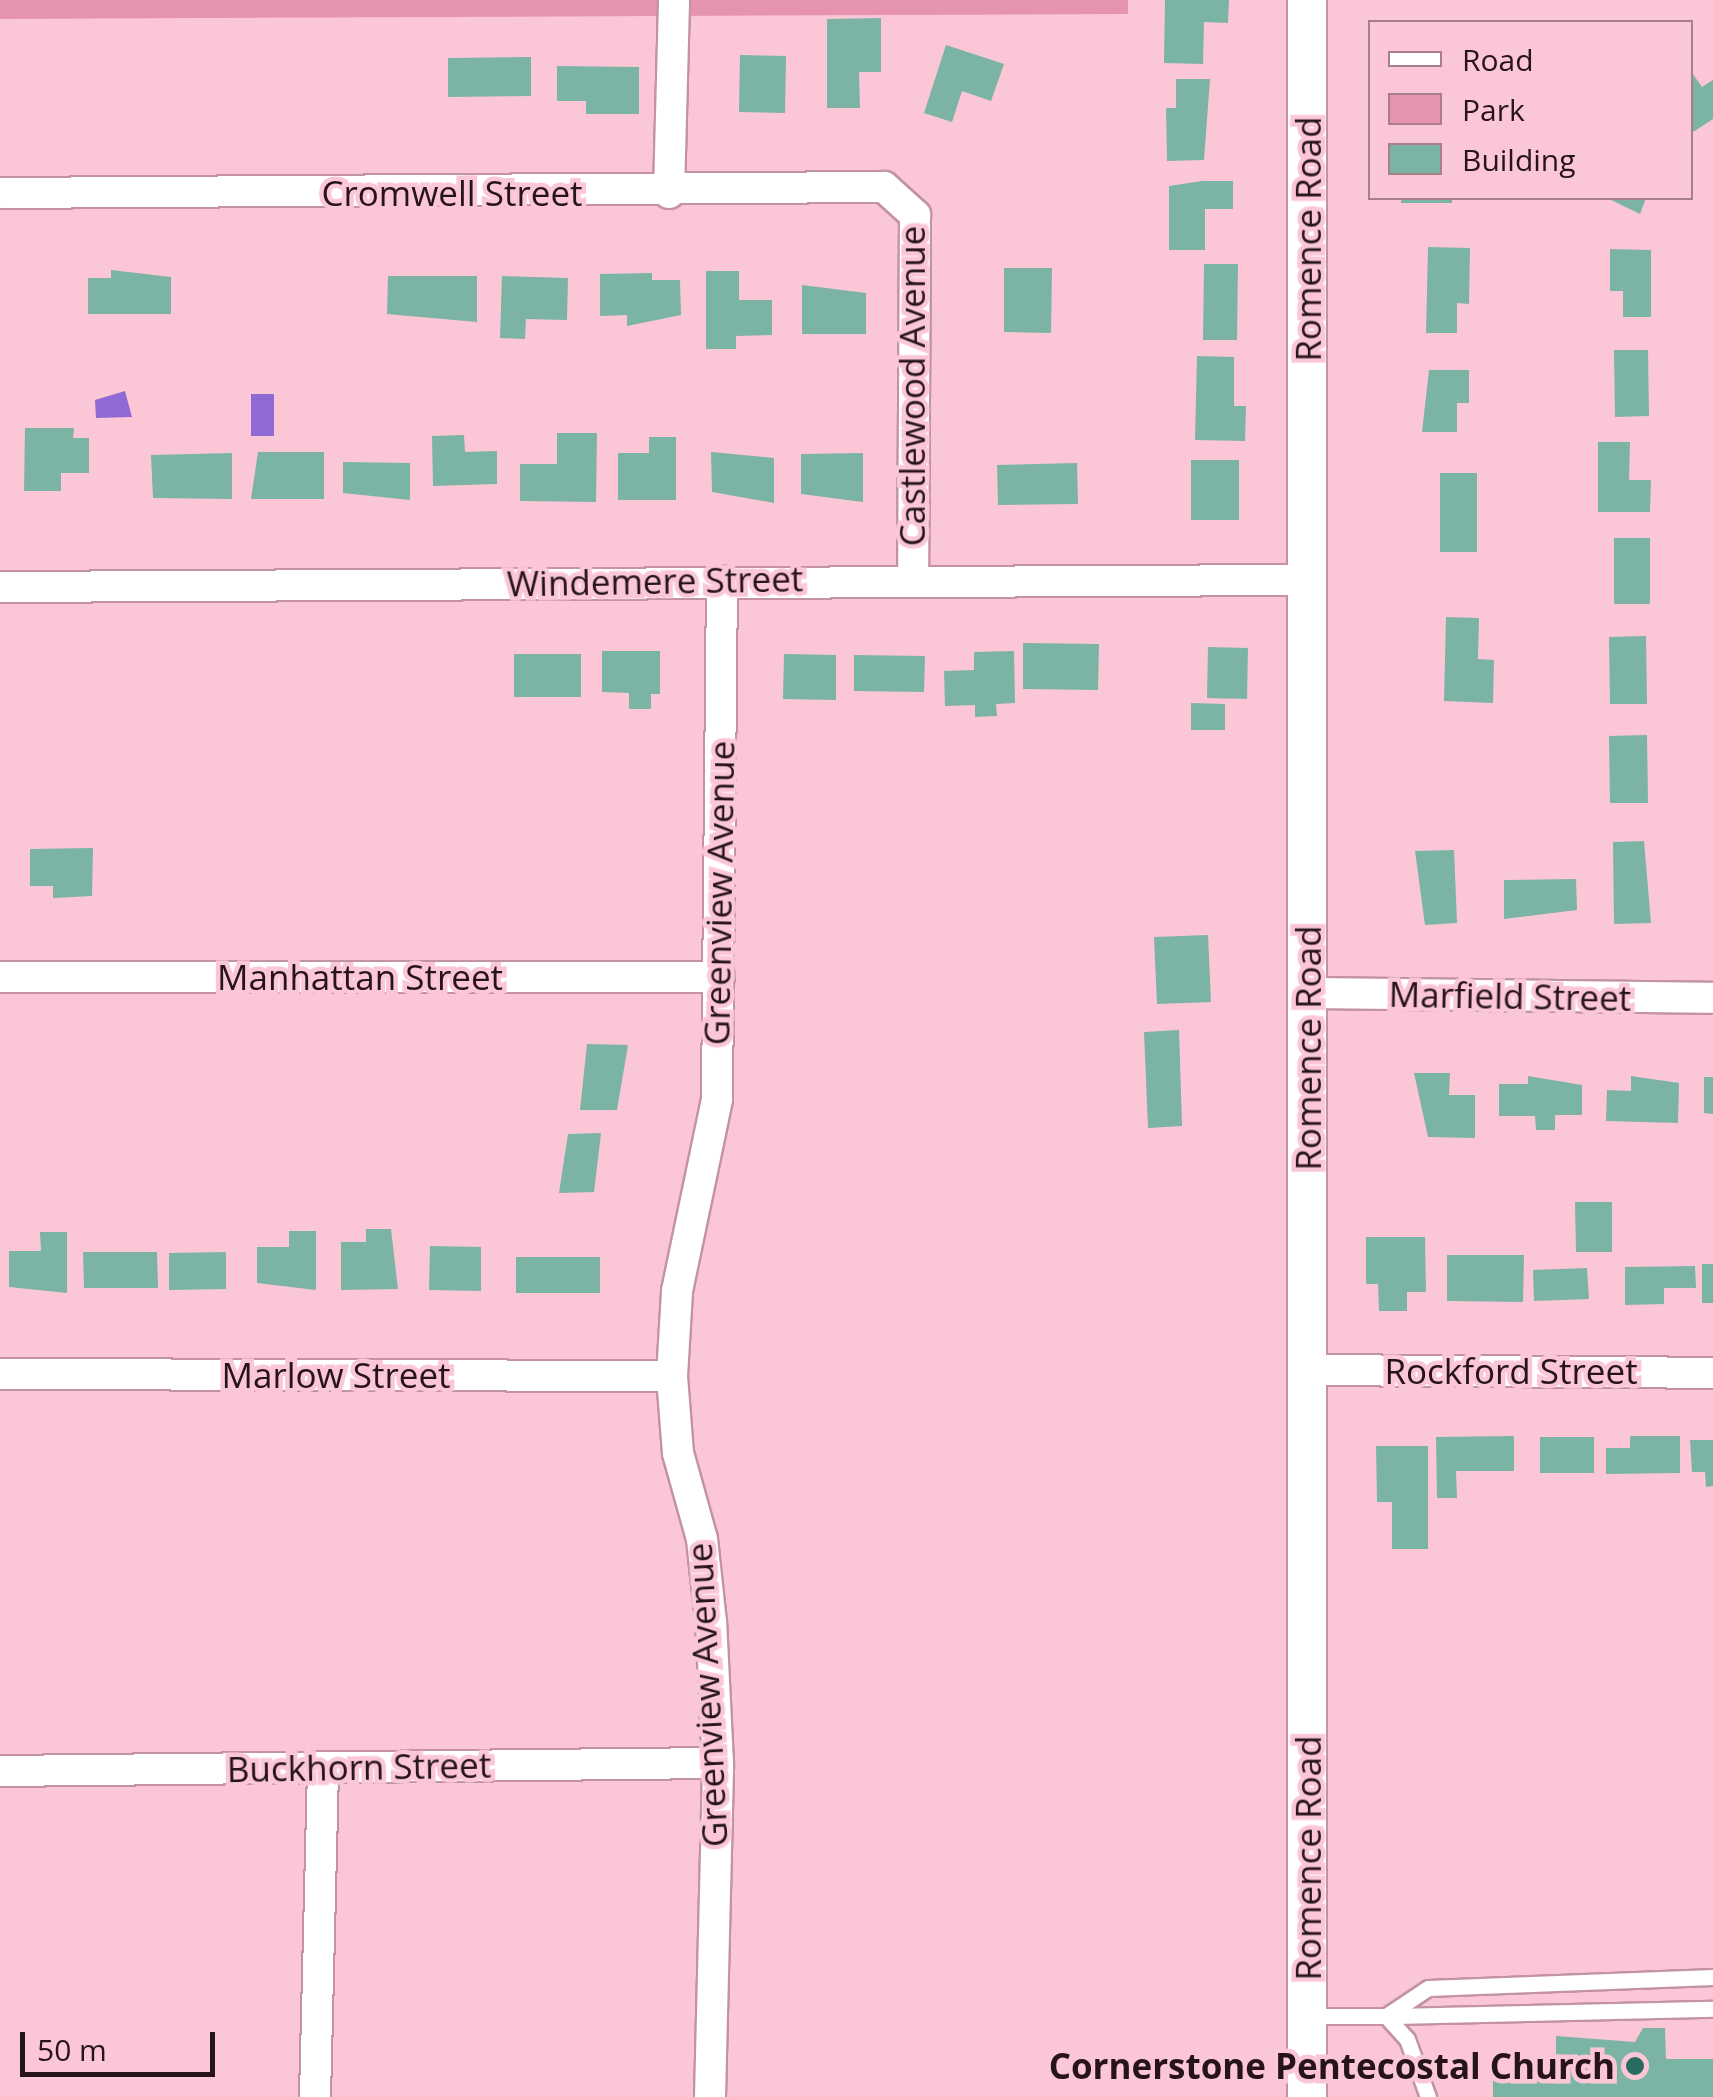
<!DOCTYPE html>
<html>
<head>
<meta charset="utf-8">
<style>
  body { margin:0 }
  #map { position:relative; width:1713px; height:2097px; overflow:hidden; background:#fbc7d7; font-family:"Open Sans",sans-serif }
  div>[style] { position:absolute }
  .green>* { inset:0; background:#e593af }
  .water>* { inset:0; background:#8f69d4 }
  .building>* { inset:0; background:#7bb3a5 }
  .roads { filter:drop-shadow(2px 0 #c393a2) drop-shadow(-2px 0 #c393a2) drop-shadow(0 2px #c393a2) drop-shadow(0 -2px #c393a2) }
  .service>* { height:15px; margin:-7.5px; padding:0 7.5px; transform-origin:7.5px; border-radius:7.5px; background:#fff }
  .minor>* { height:30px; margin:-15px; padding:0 15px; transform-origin:15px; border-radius:15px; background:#fff }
  .tertiary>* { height:38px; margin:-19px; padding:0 19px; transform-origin:19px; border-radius:19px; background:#fff }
  .dots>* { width:28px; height:28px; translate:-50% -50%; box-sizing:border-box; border:5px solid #fbc7d7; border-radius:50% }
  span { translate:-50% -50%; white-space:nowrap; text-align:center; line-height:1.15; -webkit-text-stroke:9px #fbc7d7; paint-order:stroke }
  .street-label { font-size:35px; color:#26141a }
  .poi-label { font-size:35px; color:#26141a; font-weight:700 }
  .right { translate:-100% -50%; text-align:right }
  .legend { position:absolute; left:1368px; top:20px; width:325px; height:180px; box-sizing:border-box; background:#fbc7d7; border:2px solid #a67f8b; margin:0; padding:12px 18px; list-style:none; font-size:30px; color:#26141a }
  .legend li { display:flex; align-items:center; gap:20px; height:50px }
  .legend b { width:50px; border:2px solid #a67f8b }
  .scale { position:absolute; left:20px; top:2032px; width:195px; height:45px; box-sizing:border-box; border:5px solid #26141a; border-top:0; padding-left:12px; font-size:30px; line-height:35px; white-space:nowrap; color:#26141a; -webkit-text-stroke:8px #fbc7d7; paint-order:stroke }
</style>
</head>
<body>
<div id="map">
  <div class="green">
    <i style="clip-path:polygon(0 0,1128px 0,1128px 14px,0 19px)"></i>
  </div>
  <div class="water">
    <i style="clip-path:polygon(125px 391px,132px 417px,96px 418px,95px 400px)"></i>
    <i style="clip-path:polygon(251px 394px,274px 394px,274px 436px,251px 436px)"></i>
  </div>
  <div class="building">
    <i style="clip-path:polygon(1165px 0,1229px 0,1228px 23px,1204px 22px,1203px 64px,1164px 63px)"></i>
    <i style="clip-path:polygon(881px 18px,881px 72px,859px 72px,860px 108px,827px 108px,827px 19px)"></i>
    <i style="clip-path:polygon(946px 45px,1004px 64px,991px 101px,962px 91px,952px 122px,924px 113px)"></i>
    <i style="clip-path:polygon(740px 55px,786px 56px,785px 113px,739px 112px)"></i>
    <i style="clip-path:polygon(531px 57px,531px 96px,448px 97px,448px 58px)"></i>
    <i style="clip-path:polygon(557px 66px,639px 67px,639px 114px,586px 114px,586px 101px,557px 101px)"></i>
    <i style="clip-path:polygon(1690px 70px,1702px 87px,1713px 80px,1713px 119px,1690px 134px)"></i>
    <i style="clip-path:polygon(1176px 79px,1210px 79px,1204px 160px,1167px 161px,1166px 108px,1176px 108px)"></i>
    <i style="clip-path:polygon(1202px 181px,1233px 181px,1233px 209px,1205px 209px,1205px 250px,1169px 250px,1169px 186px)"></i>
    <i style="clip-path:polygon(1401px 198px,1452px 198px,1452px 203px,1401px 203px)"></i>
    <i style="clip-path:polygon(1607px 198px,1646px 198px,1640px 214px)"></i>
    <i style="clip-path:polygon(1428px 247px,1470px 248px,1469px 304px,1457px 303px,1457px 333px,1426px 333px)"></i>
    <i style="clip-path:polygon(1610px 249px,1651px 250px,1651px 317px,1623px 317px,1623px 291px,1610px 291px)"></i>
    <i style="clip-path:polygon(1204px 264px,1238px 264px,1237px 340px,1203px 340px)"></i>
    <i style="clip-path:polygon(1004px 268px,1052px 268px,1051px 333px,1004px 332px)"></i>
    <i style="clip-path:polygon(111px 270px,171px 277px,171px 314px,88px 314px,88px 278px,111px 278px)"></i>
    <i style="clip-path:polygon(706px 271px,739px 271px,739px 300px,772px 300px,772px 335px,736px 336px,736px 349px,706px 349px)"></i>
    <i style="clip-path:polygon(652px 273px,652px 280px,680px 280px,681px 315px,627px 326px,627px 315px,600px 316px,600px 274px)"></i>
    <i style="clip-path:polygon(388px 276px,477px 276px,477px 322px,387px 314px)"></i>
    <i style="clip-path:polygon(502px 276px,568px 278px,567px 320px,526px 319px,525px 339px,500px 338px)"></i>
    <i style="clip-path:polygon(802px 285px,866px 293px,866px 334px,802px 334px)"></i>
    <i style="clip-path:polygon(1614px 350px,1648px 350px,1649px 416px,1615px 417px)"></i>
    <i style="clip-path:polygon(1197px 356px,1234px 357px,1234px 406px,1246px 406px,1245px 441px,1195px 440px)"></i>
    <i style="clip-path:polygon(1429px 370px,1469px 370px,1469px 403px,1457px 403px,1457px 432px,1422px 432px)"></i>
    <i style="clip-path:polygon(25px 428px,74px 428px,73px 438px,89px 438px,89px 473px,61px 473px,61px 491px,24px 491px)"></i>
    <i style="clip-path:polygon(557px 433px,597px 433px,596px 502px,520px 501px,520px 464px,557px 464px)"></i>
    <i style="clip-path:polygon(464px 435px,465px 452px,497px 451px,497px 484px,433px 486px,432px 436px)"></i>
    <i style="clip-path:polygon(649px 437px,676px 437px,676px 500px,618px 500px,618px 453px,649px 453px)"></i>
    <i style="clip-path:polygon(1598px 442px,1630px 442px,1629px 480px,1651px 480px,1650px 512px,1598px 512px)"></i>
    <i style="clip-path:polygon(258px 452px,324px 452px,324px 499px,251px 499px)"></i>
    <i style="clip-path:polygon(711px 452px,774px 458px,774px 503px,712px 492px)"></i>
    <i style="clip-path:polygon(232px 453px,232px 499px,153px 498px,151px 455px)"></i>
    <i style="clip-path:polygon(863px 453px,863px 502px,801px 494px,801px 454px)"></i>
    <i style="clip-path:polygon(1191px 460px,1239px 460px,1239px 520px,1191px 520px)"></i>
    <i style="clip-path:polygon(343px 462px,410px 463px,410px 500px,343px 493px)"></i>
    <i style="clip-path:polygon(1077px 463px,1078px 504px,998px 505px,997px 465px)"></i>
    <i style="clip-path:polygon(1440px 473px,1477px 473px,1477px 552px,1440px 552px)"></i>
    <i style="clip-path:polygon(1614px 538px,1650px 538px,1650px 604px,1614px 604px)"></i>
    <i style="clip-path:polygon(1446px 617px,1479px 618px,1478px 659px,1494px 660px,1493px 703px,1444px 701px)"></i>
    <i style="clip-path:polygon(1646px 636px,1647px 704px,1610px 704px,1609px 637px)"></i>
    <i style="clip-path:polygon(1023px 643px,1099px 644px,1098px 690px,1023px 689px)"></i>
    <i style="clip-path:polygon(1208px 647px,1248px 648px,1247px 699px,1207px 698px)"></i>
    <i style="clip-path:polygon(602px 651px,660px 651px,660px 694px,651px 694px,651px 709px,629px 709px,629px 693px,602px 692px)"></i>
    <i style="clip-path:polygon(1014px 651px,1015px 703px,996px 704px,997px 716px,975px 717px,975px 705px,945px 706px,944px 671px,974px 670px,974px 652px)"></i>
    <i style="clip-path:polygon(514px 654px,581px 654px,581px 697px,514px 697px)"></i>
    <i style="clip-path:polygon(784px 654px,836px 655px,836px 700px,783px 699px)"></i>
    <i style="clip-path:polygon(854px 655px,925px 656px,924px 692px,854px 691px)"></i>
    <i style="clip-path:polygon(1191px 703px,1225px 704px,1225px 730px,1191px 730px)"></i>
    <i style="clip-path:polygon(1647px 735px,1648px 803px,1610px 803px,1609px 736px)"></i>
    <i style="clip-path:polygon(1644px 841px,1651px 923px,1614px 924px,1613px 842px)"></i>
    <i style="clip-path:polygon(93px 848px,92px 896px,53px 898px,53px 886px,30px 886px,30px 849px)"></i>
    <i style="clip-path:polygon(1454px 850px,1457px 923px,1425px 925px,1415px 851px)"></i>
    <i style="clip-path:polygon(1576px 879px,1577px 910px,1504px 919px,1504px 880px)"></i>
    <i style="clip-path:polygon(1208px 935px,1211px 1002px,1157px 1004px,1154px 937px)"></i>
    <i style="clip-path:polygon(1179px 1030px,1182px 1126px,1148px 1128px,1144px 1032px)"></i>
    <i style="clip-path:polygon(587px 1044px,628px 1045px,617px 1110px,580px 1110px)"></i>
    <i style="clip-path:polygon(1414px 1073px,1450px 1073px,1449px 1095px,1475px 1095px,1475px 1138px,1428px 1137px)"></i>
    <i style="clip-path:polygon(1528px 1076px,1582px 1085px,1582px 1115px,1555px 1115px,1555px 1130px,1536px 1130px,1535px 1116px,1499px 1116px,1499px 1084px,1528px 1084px)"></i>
    <i style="clip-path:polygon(1631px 1076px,1679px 1083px,1678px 1123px,1606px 1121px,1607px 1090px,1631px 1091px)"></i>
    <i style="clip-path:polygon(1704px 1077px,1713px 1077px,1713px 1114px,1704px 1113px)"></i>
    <i style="clip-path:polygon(601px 1133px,594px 1192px,559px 1193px,568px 1134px)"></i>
    <i style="clip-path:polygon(1575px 1202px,1612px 1202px,1612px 1252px,1576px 1252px)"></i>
    <i style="clip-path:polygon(366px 1229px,391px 1229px,398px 1289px,341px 1290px,341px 1242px,366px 1242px)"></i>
    <i style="clip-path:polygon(289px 1231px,316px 1231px,316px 1290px,257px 1283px,257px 1247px,289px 1247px)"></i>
    <i style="clip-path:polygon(40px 1232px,67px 1232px,67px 1293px,9px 1287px,9px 1251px,41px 1251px)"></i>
    <i style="clip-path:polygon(1366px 1237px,1425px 1237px,1426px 1292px,1407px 1292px,1407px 1311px,1379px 1311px,1378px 1284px,1366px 1284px)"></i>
    <i style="clip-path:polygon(430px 1246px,481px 1247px,481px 1291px,429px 1290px)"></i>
    <i style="clip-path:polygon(83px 1252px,157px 1252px,158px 1288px,84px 1288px)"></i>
    <i style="clip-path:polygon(226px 1252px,226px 1289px,169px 1290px,169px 1253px)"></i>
    <i style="clip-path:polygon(1447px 1255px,1524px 1255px,1523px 1302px,1447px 1301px)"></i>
    <i style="clip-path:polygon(516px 1257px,600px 1257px,600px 1293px,516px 1293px)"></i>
    <i style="clip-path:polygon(1702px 1264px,1713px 1264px,1713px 1303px,1702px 1303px)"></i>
    <i style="clip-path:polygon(1695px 1266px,1696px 1288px,1664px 1288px,1664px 1304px,1625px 1305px,1625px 1267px)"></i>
    <i style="clip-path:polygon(1587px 1268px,1589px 1299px,1534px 1301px,1533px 1270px)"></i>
    <i style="clip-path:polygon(1514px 1436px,1514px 1471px,1456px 1471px,1457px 1498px,1437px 1498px,1436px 1437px)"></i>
    <i style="clip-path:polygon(1630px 1436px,1680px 1436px,1680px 1473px,1606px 1474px,1606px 1448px,1630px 1448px)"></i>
    <i style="clip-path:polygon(1540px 1437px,1594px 1437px,1594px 1473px,1540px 1473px)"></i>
    <i style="clip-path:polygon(1690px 1440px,1713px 1440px,1713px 1486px,1706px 1487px,1705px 1472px,1692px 1472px)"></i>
    <i style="clip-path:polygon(1376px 1446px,1428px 1446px,1428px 1549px,1392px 1549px,1392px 1502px,1377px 1502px)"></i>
    <i style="clip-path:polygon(1643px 2028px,1665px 2028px,1666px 2059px,1713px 2059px,1713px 2097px,1493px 2097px,1493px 2074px,1556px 2074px,1556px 2036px,1635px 2042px)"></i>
  </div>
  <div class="roads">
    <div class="service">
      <i style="left:1308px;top:2016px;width:78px"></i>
      <i style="left:1386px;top:2016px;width:31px;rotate:48deg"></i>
      <i style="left:1407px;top:2039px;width:62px;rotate:70.1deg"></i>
      <i style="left:1386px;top:2016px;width:50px;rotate:-33.7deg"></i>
      <i style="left:1428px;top:1988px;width:285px;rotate:-2.2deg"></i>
      <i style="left:1395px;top:2016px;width:318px;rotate:-1.3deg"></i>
    </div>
    <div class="minor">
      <i style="left:0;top:193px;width:884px;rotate:-0.39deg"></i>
      <i style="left:884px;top:187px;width:42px;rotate:42.1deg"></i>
      <i style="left:915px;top:215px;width:364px;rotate:90.3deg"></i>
      <i style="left:669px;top:193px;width:193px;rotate:-88.5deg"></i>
      <i style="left:0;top:587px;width:1309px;rotate:-0.31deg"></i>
      <i style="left:0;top:977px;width:719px"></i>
      <i style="left:1307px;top:993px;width:406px;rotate:0.7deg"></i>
      <i style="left:1309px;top:1370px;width:404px;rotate:0.4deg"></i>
      <i style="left:0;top:1374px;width:672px;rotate:0.17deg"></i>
      <i style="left:0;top:1771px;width:718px;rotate:-0.64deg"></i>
      <i style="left:315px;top:2097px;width:330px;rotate:-88.6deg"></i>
      <i style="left:710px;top:2097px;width:334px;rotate:-88.6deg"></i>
      <i style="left:718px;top:1763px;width:141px;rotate:-92.8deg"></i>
      <i style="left:711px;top:1622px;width:83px;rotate:-96.2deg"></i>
      <i style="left:702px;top:1539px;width:89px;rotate:-105.6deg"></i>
      <i style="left:678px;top:1453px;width:77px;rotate:-94.5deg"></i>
      <i style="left:672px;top:1376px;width:85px;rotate:-86.6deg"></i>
      <i style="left:677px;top:1291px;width:196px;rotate:-78.2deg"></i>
      <i style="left:717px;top:1099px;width:518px;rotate:-89.45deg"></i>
    </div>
    <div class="tertiary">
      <i style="left:1307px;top:0;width:2097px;rotate:90deg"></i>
    </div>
  </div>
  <div class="dots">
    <i style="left:1635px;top:2066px;background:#286c5f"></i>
  </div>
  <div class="street-label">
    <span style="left:452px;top:193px">Cromwell Street</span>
    <span style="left:1308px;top:239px;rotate:-90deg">Romence Road</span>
    <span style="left:912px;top:386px;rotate:-90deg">Castlewood Avenue</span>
    <span style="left:655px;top:581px;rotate:-1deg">Windemere Street</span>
    <span style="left:719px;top:893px;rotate:-89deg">Greenview Avenue</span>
    <span style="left:360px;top:977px">Manhattan Street</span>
    <span style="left:1510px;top:996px;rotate:1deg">Marfield Street</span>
    <span style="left:1308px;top:1048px;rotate:-90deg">Romence Road</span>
    <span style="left:1511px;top:1371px">Rockford Street</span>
    <span style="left:336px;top:1375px">Marlow Street</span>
    <span style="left:707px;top:1695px;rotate:-93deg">Greenview Avenue</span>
    <span style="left:359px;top:1767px;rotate:-1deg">Buckhorn Street</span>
    <span style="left:1308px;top:1858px;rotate:-90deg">Romence Road</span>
  </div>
  <div class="poi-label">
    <span class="right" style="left:1615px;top:2066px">Cornerstone Pentecostal Church</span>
  </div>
  <ul class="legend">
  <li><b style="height:12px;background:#fff"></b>Road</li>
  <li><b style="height:28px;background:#e593af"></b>Park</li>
  <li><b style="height:28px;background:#7bb3a5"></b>Building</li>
  </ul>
  <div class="scale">50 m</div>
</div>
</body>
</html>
